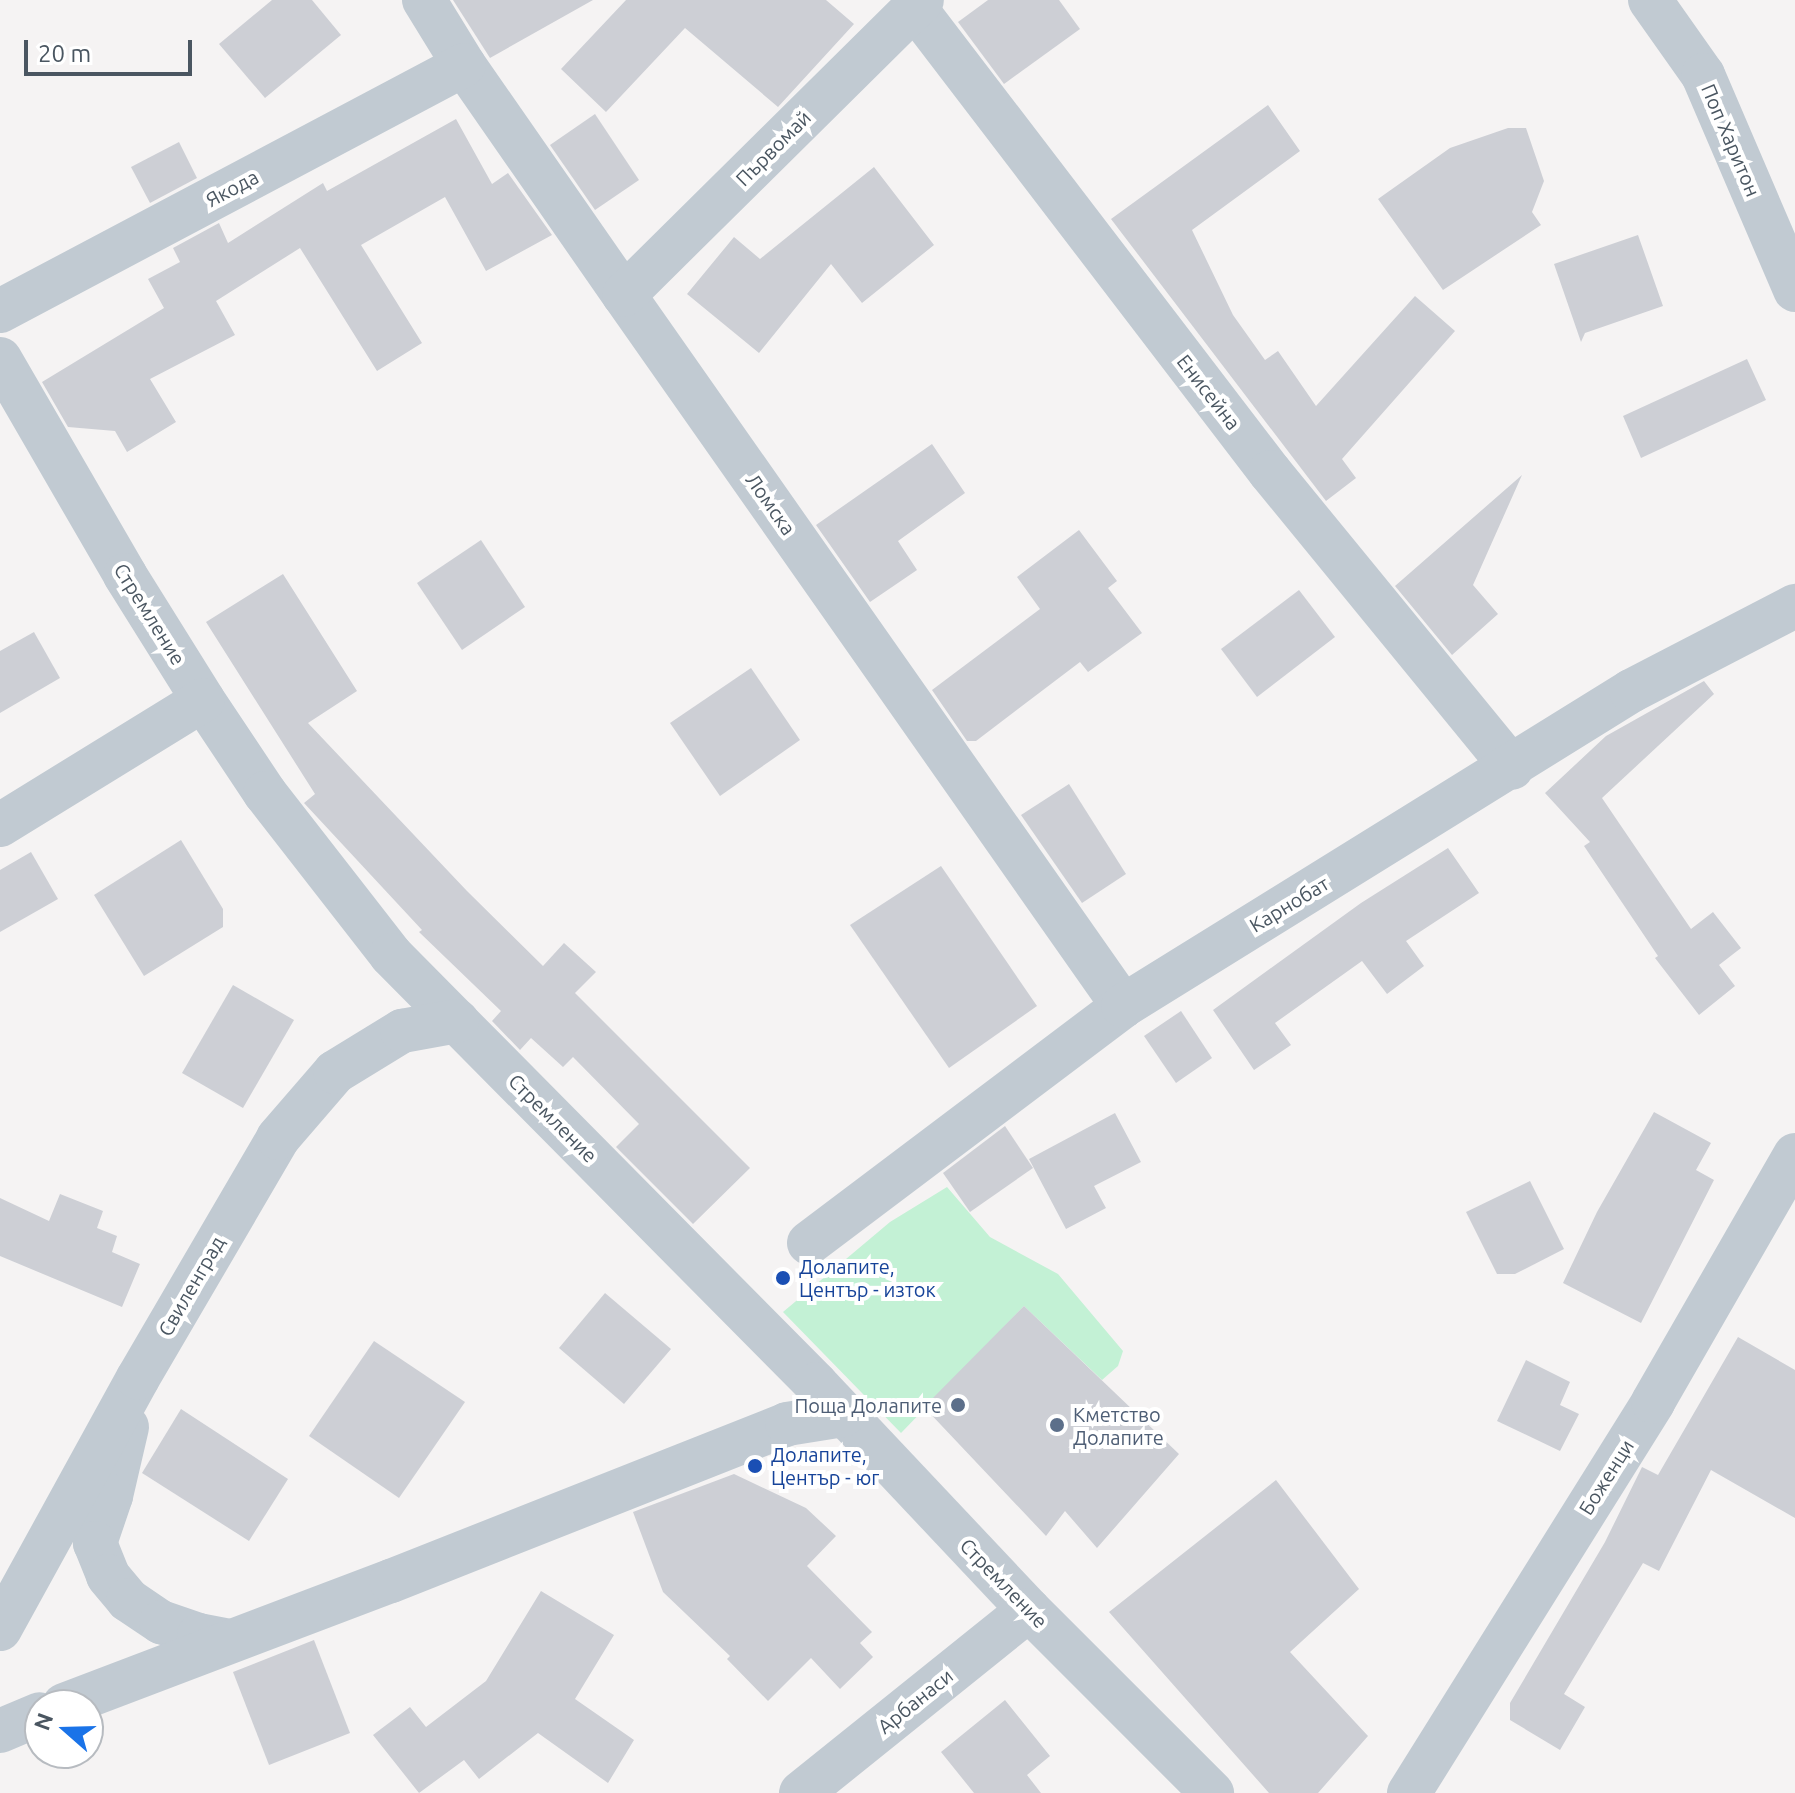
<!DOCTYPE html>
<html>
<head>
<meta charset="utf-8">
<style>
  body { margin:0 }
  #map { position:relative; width:1795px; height:1793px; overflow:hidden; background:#f5f3f3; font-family:Ubuntu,sans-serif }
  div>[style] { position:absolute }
  .green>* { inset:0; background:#c3f1d5 }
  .building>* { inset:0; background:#cdcfd5 }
  .minor>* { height:44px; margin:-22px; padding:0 22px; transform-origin:22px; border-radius:22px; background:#c1cad2 }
  .dots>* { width:22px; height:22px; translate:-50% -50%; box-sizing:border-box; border:4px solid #fff; border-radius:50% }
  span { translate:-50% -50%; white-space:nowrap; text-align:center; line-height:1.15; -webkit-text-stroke:8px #fff; paint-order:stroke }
  .street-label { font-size:20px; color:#4a5661 }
  .transit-label { font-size:20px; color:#164399 }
  .left { translate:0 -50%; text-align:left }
  .service-label { font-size:20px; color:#4e5e75 }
  .right { translate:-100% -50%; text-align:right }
  .north { position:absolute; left:24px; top:1689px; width:80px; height:80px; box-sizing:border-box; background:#fff; border:2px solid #b7bbc0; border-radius:50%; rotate:290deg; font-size:22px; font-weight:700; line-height:32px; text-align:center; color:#4a5661 }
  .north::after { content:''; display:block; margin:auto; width:28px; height:36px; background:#1a73e8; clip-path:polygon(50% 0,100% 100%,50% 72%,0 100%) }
  .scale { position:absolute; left:24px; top:40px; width:168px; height:36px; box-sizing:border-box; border:4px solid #4a5661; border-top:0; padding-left:10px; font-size:24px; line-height:28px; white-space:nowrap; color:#4a5661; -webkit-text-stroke:6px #fff; paint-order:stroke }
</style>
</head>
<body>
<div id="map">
  <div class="green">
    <i style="clip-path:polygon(947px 1187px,990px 1237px,1058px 1274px,1123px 1351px,1118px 1366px,1102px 1380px,1024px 1306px,901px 1433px,783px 1312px,890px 1222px)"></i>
  </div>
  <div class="building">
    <i style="clip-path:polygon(272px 0,312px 0,341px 35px,265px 98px,219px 44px)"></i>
    <i style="clip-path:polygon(453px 0,593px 0,490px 58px)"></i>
    <i style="clip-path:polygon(626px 0,826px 0,854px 24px,778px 107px,685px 28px,606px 112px,561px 69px)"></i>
    <i style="clip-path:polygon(988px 0,1059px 0,1080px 29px,1004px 84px,958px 22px)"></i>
    <i style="clip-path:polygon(1268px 105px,1300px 151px,1192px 230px,1233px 315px,1265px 360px,1278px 351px,1316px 406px,1415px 296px,1455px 331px,1342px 459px,1356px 478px,1326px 501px,1111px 219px)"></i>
    <i style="clip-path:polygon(595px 114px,639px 180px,595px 210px,550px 145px)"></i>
    <i style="clip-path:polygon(456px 119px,492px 184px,508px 173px,552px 235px,486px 271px,445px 197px,361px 245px,422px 343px,377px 371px,300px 248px,216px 301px,235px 335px,150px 379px,176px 422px,127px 452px,115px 431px,68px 427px,42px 382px,164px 308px,148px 279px,180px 262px,173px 248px,219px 223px,228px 243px,323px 183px,327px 191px)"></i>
    <i style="clip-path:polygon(1508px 128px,1526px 128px,1544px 181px,1532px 212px,1541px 225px,1443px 290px,1378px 199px,1450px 148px)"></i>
    <i style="clip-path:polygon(179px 142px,197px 178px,150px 203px,131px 167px)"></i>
    <i style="clip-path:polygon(874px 167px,934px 245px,862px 303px,831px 264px,759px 353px,687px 294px,734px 237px,760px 259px)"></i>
    <i style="clip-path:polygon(1638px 235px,1663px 306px,1585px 333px,1581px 342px,1554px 264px)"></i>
    <i style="clip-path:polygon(1747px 359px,1766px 400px,1641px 458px,1623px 416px)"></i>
    <i style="clip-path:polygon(932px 444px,965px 493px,898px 541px,917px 570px,870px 602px,816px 525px)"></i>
    <i style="clip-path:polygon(1522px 475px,1473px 585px,1498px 614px,1452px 655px,1395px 586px)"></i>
    <i style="clip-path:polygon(1079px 530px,1117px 581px,1108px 588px,1142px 633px,1088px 672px,1080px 662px,976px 741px,967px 741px,932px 690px,1040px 609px,1017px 577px)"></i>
    <i style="clip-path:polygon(481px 540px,525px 607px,462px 650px,417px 583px)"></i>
    <i style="clip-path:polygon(283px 574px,357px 691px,308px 723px,467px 891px,543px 966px,564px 943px,596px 972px,575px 993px,750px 1168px,693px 1224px,616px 1147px,639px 1124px,573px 1057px,563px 1067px,531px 1038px,520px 1050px,492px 1021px,501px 1011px,419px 932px,422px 930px,304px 803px,315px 794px,206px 622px)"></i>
    <i style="clip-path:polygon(1299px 590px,1335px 637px,1257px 697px,1221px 649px)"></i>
    <i style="clip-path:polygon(34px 632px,60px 678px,0 713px,0 651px)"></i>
    <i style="clip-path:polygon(751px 668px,800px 740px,720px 796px,670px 723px)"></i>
    <i style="clip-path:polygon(1704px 681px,1714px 694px,1602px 798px,1691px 929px,1713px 912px,1741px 948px,1719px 965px,1735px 986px,1699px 1015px,1655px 958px,1658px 956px,1584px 846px,1590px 842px,1545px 793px,1606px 736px)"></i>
    <i style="clip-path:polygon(1069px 784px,1126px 874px,1082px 903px,1021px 815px)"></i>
    <i style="clip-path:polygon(181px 840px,223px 909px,223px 927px,144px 976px,94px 895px)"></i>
    <i style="clip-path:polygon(1448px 848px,1479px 893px,1406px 941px,1424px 966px,1387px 994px,1362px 961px,1275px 1023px,1291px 1045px,1254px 1070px,1213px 1010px,1361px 903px)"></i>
    <i style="clip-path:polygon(31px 852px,58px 899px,0 932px,0 870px)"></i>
    <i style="clip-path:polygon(941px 866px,1037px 1006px,949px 1068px,850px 925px)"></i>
    <i style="clip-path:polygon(233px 985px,294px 1020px,243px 1108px,182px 1073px)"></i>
    <i style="clip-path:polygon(1181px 1011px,1212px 1058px,1176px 1083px,1144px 1036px)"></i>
    <i style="clip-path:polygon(1654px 1112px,1711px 1143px,1696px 1170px,1714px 1180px,1641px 1323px,1563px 1283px,1597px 1212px)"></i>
    <i style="clip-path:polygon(1115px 1113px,1141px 1162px,1094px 1186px,1106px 1208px,1066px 1229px,1029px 1159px)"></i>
    <i style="clip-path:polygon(1005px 1126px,1033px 1168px,970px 1212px,943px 1173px)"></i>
    <i style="clip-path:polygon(1530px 1181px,1564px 1249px,1515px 1274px,1497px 1274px,1466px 1212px)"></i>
    <i style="clip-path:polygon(60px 1194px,103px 1211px,97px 1228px,117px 1236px,112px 1252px,140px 1264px,122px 1307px,0 1256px,0 1198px,49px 1221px)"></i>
    <i style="clip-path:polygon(605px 1293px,671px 1349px,624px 1404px,559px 1348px)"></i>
    <i style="clip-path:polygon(1024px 1306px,1179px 1454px,1097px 1548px,1065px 1511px,1046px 1536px,924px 1407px)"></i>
    <i style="clip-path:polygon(1738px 1337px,1795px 1370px,1795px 1518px,1711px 1470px,1659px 1571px,1643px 1563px,1564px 1694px,1585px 1707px,1560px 1750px,1510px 1720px,1510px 1703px,1605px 1542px,1642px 1467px,1658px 1475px)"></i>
    <i style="clip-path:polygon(374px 1341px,465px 1402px,399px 1498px,309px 1436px)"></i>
    <i style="clip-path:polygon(1526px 1360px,1570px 1382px,1560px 1405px,1579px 1414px,1560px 1451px,1497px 1421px)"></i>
    <i style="clip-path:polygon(181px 1409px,288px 1479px,249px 1541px,142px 1473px)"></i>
    <i style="clip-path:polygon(734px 1474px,806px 1508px,836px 1536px,807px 1566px,872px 1632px,860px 1643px,873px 1657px,840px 1689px,811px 1658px,768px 1701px,727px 1659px,730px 1656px,663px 1592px,633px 1512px)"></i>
    <i style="clip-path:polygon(1276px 1480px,1359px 1589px,1290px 1652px,1368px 1736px,1318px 1793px,1269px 1793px,1109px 1612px)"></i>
    <i style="clip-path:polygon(541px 1591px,614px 1635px,575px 1699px,634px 1740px,608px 1783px,538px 1733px,479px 1779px,464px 1760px,419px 1793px,373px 1735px,410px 1707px,426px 1727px,486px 1681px)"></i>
    <i style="clip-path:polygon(314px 1640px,350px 1733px,269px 1765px,233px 1672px)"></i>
    <i style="clip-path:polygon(1005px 1700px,1050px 1756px,1027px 1775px,1041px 1793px,974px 1793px,941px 1752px)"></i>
  </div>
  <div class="minor">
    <i style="left:424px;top:0;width:76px;rotate:58.4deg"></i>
    <i style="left:464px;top:65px;width:280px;rotate:55.2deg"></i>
    <i style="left:624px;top:295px;width:869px;rotate:54.94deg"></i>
    <i style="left:1650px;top:0;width:92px;rotate:54.8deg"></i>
    <i style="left:1703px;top:75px;width:234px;rotate:66.8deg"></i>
    <i style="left:915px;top:8px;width:584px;rotate:52.58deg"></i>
    <i style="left:1270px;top:472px;width:382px;rotate:50.7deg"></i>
    <i style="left:624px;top:295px;width:419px;rotate:-44.7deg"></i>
    <i style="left:0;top:311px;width:525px;rotate:-27.93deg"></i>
    <i style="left:0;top:359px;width:250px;rotate:59.9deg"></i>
    <i style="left:125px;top:575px;width:147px;rotate:58deg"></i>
    <i style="left:203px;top:700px;width:112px;rotate:56.3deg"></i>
    <i style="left:265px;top:793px;width:205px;rotate:52.1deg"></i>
    <i style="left:391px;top:955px;width:604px;rotate:45.27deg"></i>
    <i style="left:816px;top:1384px;width:311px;rotate:46.7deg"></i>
    <i style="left:1029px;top:1610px;width:259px;rotate:45deg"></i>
    <i style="left:0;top:825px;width:238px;rotate:-31.6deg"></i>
    <i style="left:809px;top:1243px;width:393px;rotate:-37deg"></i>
    <i style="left:1123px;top:1006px;width:598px;rotate:-31.8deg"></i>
    <i style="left:1631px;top:691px;width:185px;rotate:-27.4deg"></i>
    <i style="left:127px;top:1427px;width:71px;rotate:103.1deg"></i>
    <i style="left:111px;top:1496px;width:50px;rotate:108.8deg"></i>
    <i style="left:95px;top:1543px;width:35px;rotate:68deg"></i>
    <i style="left:108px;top:1576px;width:31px;rotate:50deg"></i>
    <i style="left:128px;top:1600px;width:40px;rotate:34deg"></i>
    <i style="left:161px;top:1622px;width:40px;rotate:18.9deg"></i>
    <i style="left:199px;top:1635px;width:32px;rotate:11deg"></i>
    <i style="left:0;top:1629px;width:286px;rotate:-61.2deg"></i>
    <i style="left:138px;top:1378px;width:278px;rotate:-59.7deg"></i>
    <i style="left:278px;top:1138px;width:87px;rotate:-49.2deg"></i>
    <i style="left:335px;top:1072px;width:79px;rotate:-31.5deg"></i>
    <i style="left:402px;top:1031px;width:56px;rotate:-10.3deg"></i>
    <i style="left:64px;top:1705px;width:350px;rotate:-20.8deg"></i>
    <i style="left:391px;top:1581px;width:426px;rotate:-21.6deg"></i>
    <i style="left:787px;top:1424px;width:57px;rotate:-9.1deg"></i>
    <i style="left:0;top:1731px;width:43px;rotate:-23deg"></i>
    <i style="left:801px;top:1793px;width:292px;rotate:-38.8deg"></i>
    <i style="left:1409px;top:1793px;width:461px;rotate:-58deg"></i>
    <i style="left:1653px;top:1402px;width:285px;rotate:-60.1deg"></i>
  </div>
  <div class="dots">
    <i style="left:783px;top:1278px;background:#1a4fb4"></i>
    <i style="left:958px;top:1405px;background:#5c6f8a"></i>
    <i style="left:1057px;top:1425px;background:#5c6f8a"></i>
    <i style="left:755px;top:1466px;background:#1a4fb4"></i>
  </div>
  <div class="street-label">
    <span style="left:1731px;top:140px;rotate:67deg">Поп Харитон</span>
    <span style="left:773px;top:148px;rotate:-45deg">Първомай</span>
    <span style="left:232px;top:188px;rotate:-28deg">Якода</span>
    <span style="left:1209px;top:392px;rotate:52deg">Енисейна</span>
    <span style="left:771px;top:504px;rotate:55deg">Ломска</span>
    <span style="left:150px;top:614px;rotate:58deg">Стремление</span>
    <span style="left:1289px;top:904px;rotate:-31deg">Карнобат</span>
    <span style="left:553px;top:1118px;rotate:45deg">Стремление</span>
    <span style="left:191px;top:1286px;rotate:-60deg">Свиленград</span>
    <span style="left:1606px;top:1477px;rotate:-58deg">Боженци</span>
    <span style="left:1004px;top:1583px;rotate:46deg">Стремление</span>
    <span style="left:915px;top:1701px;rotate:-39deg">Арбанаси</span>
  </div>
  <div class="transit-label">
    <span class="left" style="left:799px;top:1278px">Долапите,<br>Център - изток</span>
    <span class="left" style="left:771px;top:1466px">Долапите,<br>Център - юг</span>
  </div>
  <div class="service-label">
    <span class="right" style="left:942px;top:1405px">Поща Долапите</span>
    <span class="left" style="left:1073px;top:1426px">Кметство<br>Долапите</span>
  </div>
  <div class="north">N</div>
  <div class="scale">20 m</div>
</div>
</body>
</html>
